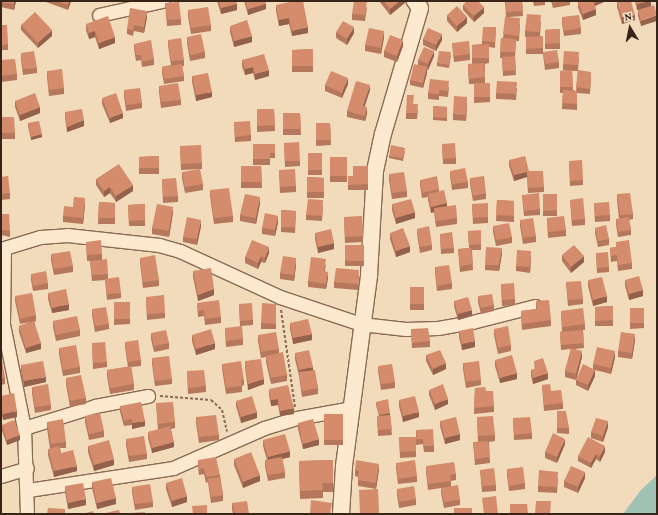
<!DOCTYPE html>
<html>
<head>
<meta charset="utf-8">
<style>
  body { margin:0 }
  #map { position:relative; width:658px; height:515px; overflow:hidden; background:#f2dbba; font-family:"Crimson Pro",serif }
  div>[style] { position:absolute }
  .water>* { inset:0; background:#9fc2b4 }
  .path>* { height:2px; margin-top:-1px; transform-origin:0; background:repeating-linear-gradient(90deg,#8a6a53 0 3px,transparent 0 5px) }
  .roads { filter:drop-shadow(1px 0 #8a6a53) drop-shadow(-1px 0 #8a6a53) drop-shadow(0 1px #8a6a53) drop-shadow(0 -1px #8a6a53) }
  .minor>* { height:13px; margin:-6.5px; padding:0 6.5px; transform-origin:6.5px; border-radius:6.5px; background:#fce9ce }
  .tertiary>* { height:16px; margin:-8px; padding:0 8px; transform-origin:8px; border-radius:8px; background:#fce9ce }
  .wall>* { inset:0; background:#b6785d }
  .shaded-wall>* { inset:0; background:#94624c }
  .building>* { inset:0; background:#d48c6c }
  span { translate:-50% -50%; white-space:nowrap; text-align:center; line-height:1.15; -webkit-text-stroke:3.5px #f9e6cb; paint-order:stroke }
  .frame { position:absolute; inset:0; border:2px solid #38251a; pointer-events:none }
  .north { position:absolute; left:610px; top:8px; width:40px; height:40px; -webkit-text-stroke:3px #f9e6cb; paint-order:stroke; rotate:350deg; font-size:11px; font-weight:700; line-height:16px; text-align:center; color:#38251a }
  .north::after { content:''; display:block; margin:auto; width:14px; height:18px; background:#38251a; clip-path:polygon(50% 0,100% 100%,50% 72%,0 100%) }
</style>
</head>
<body>
<div id="map">
  <div class="water">
    <i style="clip-path:polygon(657px 475px,657px 514px,623px 514px,641px 490px)"></i>
  </div>
  <div class="path">
    <i style="left:281px;top:310px;width:98px;rotate:81.8deg"></i>
    <i style="left:160px;top:396px;width:51px;rotate:4.5deg"></i>
    <i style="left:211px;top:400px;width:15px;rotate:42deg"></i>
    <i style="left:222px;top:410px;width:22px;rotate:77deg"></i>
  </div>
  <div class="roads">
    <div class="minor">
      <i style="left:99px;top:15px;width:65px;rotate:-12.5deg"></i>
      <i style="left:1px;top:249px;width:41px;rotate:-17.1deg"></i>
      <i style="left:40px;top:237px;width:27px;rotate:-4deg"></i>
      <i style="left:67px;top:235px;width:93px;rotate:6.2deg"></i>
      <i style="left:159px;top:245px;width:22px;rotate:16deg"></i>
      <i style="left:180px;top:251px;width:110px;rotate:24.7deg"></i>
      <i style="left:280px;top:297px;width:85px;rotate:18.4deg"></i>
      <i style="left:361px;top:324px;width:45px;rotate:6.3deg"></i>
      <i style="left:406px;top:329px;width:32px;rotate:-2deg"></i>
      <i style="left:438px;top:328px;width:35px;rotate:-10deg"></i>
      <i style="left:472px;top:322px;width:65px;rotate:-14.3deg"></i>
      <i style="left:4px;top:250px;width:74px;rotate:90.8deg"></i>
      <i style="left:3px;top:324px;width:106px;rotate:78.6deg"></i>
      <i style="left:24px;top:428px;width:86px;rotate:88deg"></i>
      <i style="left:24px;top:428px;width:74px;rotate:-17.2deg"></i>
      <i style="left:95px;top:406px;width:54px;rotate:-10.7deg"></i>
      <i style="left:1px;top:476px;width:27px;rotate:-17deg"></i>
      <i style="left:28px;top:490px;width:147px;rotate:-8.6deg"></i>
      <i style="left:173px;top:468px;width:99px;rotate:-23.7deg"></i>
      <i style="left:264px;top:428px;width:34px;rotate:-17deg"></i>
      <i style="left:297px;top:418px;width:56px;rotate:-10.3deg"></i>
    </div>
    <div class="tertiary">
      <i style="left:341px;top:514px;width:48px;rotate:-86.4deg"></i>
      <i style="left:344px;top:466px;width:193px;rotate:-82.5deg"></i>
      <i style="left:369px;top:275px;width:104px;rotate:-86.7deg"></i>
      <i style="left:375px;top:171px;width:38px;rotate:-78deg"></i>
      <i style="left:383px;top:134px;width:131px;rotate:-73.6deg"></i>
      <i style="left:420px;top:8px;width:9px;rotate:-126deg"></i>
    </div>
  </div>
  <div class="wall">
    <i style="clip-path:polygon(1px 1px,16px 1px,14px 10px,1px 7px)"></i>
    <i style="clip-path:polygon(46px 1px,71px 1px,68px 10px,46px 2px)"></i>
    <i style="clip-path:polygon(217px 1px,236px 1px,237px 10px,221px 14px)"></i>
    <i style="clip-path:polygon(244px 1px,266px 1px,266px 9px,248px 15px)"></i>
    <i style="clip-path:polygon(379px 1px,406px 1px,406px 2px,390px 15px)"></i>
    <i style="clip-path:polygon(505px 1px,522px 1px,523px 16px,509px 17px,520px 24px,519px 41px,516px 41px,515px 58px,516px 75px,503px 76px,502px 58px,500px 58px,501px 38px,503px 38px,506px 17px)"></i>
    <i style="clip-path:polygon(533px 1px,545px 1px,545px 5px,534px 6px)"></i>
    <i style="clip-path:polygon(551px 1px,570px 1px,570px 5px,553px 8px)"></i>
    <i style="clip-path:polygon(582px 1px,606px 1px,595px 6px,596px 15px,583px 20px,578px 8px,578px 2px)"></i>
    <i style="clip-path:polygon(617px 1px,635px 20px,622px 24px,617px 7px)"></i>
    <i style="clip-path:polygon(635px 1px,651px 1px,641px 26px,638px 16px,638px 10px,642px 9px,637px 10px)"></i>
    <i style="clip-path:polygon(165px 3px,181px 19px,181px 25px,167px 26px)"></i>
    <i style="clip-path:polygon(276px 5px,308px 33px,292px 36px,289px 24px,279px 26px,276px 11px)"></i>
    <i style="clip-path:polygon(463px 5px,484px 13px,474px 22px,463px 10px)"></i>
    <i style="clip-path:polygon(367px 7px,365px 21px,352px 20px,352px 14px)"></i>
    <i style="clip-path:polygon(188px 10px,211px 25px,211px 31px,191px 34px,188px 16px)"></i>
    <i style="clip-path:polygon(447px 15px,467px 23px,457px 32px,447px 21px)"></i>
    <i style="clip-path:polygon(147px 17px,144px 33px,134px 31px,133px 36px,127px 34px,127px 29px)"></i>
    <i style="clip-path:polygon(562px 17px,581px 28px,581px 34px,564px 36px,562px 23px)"></i>
    <i style="clip-path:polygon(541px 21px,540px 36px,543px 36px,543px 52px,559px 62px,559px 68px,545px 70px,543px 54px,526px 54px,526px 37px,525px 37px,525px 31px)"></i>
    <i style="clip-path:polygon(86px 24px,115px 43px,99px 49px,95px 37px,89px 39px,86px 30px)"></i>
    <i style="clip-path:polygon(1px 25px,8px 44px,8px 50px,1px 50px)"></i>
    <i style="clip-path:polygon(21px 25px,52px 36px,38px 48px,21px 30px)"></i>
    <i style="clip-path:polygon(230px 26px,252px 42px,234px 47px,230px 32px)"></i>
    <i style="clip-path:polygon(496px 27px,495px 48px,489px 47px,489px 63px,485px 64px,485px 83px,490px 83px,490px 102px,474px 103px,474px 84px,469px 84px,468px 70px,468px 64px,472px 64px,472px 45px,482px 44px,482px 41px)"></i>
    <i style="clip-path:polygon(560px 29px,560px 49px,545px 49px,545px 30px)"></i>
    <i style="clip-path:polygon(336px 32px,354px 33px,347px 45px,336px 38px)"></i>
    <i style="clip-path:polygon(187px 37px,205px 52px,205px 58px,190px 61px,187px 43px)"></i>
    <i style="clip-path:polygon(384px 37px,381px 54px,365px 51px,365px 45px)"></i>
    <i style="clip-path:polygon(423px 39px,442px 40px,436px 51px,423px 45px)"></i>
    <i style="clip-path:polygon(168px 40px,184px 60px,184px 66px,182px 66px,184px 76px,184px 81px,164px 84px,162px 73px,162px 67px,171px 65px,168px 46px)"></i>
    <i style="clip-path:polygon(452px 43px,470px 54px,470px 60px,454px 62px)"></i>
    <i style="clip-path:polygon(134px 44px,154px 59px,154px 65px,142px 67px,141px 60px,136px 61px,134px 49px)"></i>
    <i style="clip-path:polygon(403px 46px,397px 62px,384px 57px,384px 51px)"></i>
    <i style="clip-path:polygon(313px 49px,313px 72px,292px 72px,292px 50px)"></i>
    <i style="clip-path:polygon(21px 53px,37px 68px,37px 73px,23px 75px,21px 59px)"></i>
    <i style="clip-path:polygon(451px 55px,449px 68px,437px 66px,437px 63px)"></i>
    <i style="clip-path:polygon(434px 56px,428px 70px,427px 70px,427px 73px,423px 88px,410px 85px,410px 80px,418px 65px,418px 60px)"></i>
    <i style="clip-path:polygon(evenodd,579px 58px,578px 70px,591px 77px,590px 94px,577px 93px,577px 110px,562px 109px,563px 93px,560px 93px,560px 71px,569px 70px,563px 70px,563px 64px,579px 58px,572px 71px,578px 71px,576px 91px,573px 90px,572px 71px)"></i>
    <i style="clip-path:polygon(1px 60px,17px 74px,17px 80px,1px 82px)"></i>
    <i style="clip-path:polygon(242px 60px,269px 76px,255px 80px,253px 73px,245px 75px,242px 66px)"></i>
    <i style="clip-path:polygon(47px 71px,64px 88px,64px 94px,49px 96px,47px 77px)"></i>
    <i style="clip-path:polygon(192px 76px,212px 97px,196px 101px,192px 82px)"></i>
    <i style="clip-path:polygon(348px 84px,342px 98px,325px 91px,325px 85px)"></i>
    <i style="clip-path:polygon(159px 86px,181px 100px,181px 105px,161px 108px,159px 92px)"></i>
    <i style="clip-path:polygon(449px 87px,448px 97px,439px 96px,439px 100px,428px 99px,428px 93px)"></i>
    <i style="clip-path:polygon(517px 88px,516px 100px,496px 99px,496px 93px)"></i>
    <i style="clip-path:polygon(124px 90px,142px 103px,142px 108px,126px 111px,124px 96px)"></i>
    <i style="clip-path:polygon(370px 90px,364px 106px,367px 113px,365px 121px,347px 117px,347px 111px)"></i>
    <i style="clip-path:polygon(102px 98px,123px 118px,110px 123px,102px 104px)"></i>
    <i style="clip-path:polygon(15px 101px,40px 113px,20px 121px,15px 107px)"></i>
    <i style="clip-path:polygon(467px 103px,466px 121px,453px 120px,453px 114px)"></i>
    <i style="clip-path:polygon(414px 104px,418px 110px,417px 119px,406px 119px,406px 113px)"></i>
    <i style="clip-path:polygon(433px 106px,447px 107px,447px 121px,433px 120px)"></i>
    <i style="clip-path:polygon(257px 109px,274px 109px,275px 131px,257px 132px)"></i>
    <i style="clip-path:polygon(65px 112px,84px 126px,67px 132px,65px 118px)"></i>
    <i style="clip-path:polygon(283px 113px,300px 113px,301px 135px,283px 135px)"></i>
    <i style="clip-path:polygon(1px 117px,15px 133px,15px 139px,1px 139px)"></i>
    <i style="clip-path:polygon(234px 122px,251px 135px,251px 141px,235px 142px)"></i>
    <i style="clip-path:polygon(28px 123px,42px 137px,31px 140px,28px 126px)"></i>
    <i style="clip-path:polygon(316px 123px,330px 123px,331px 145px,316px 146px)"></i>
    <i style="clip-path:polygon(284px 143px,300px 161px,300px 166px,285px 167px)"></i>
    <i style="clip-path:polygon(253px 144px,275px 144px,275px 158px,270px 158px,270px 165px,253px 165px)"></i>
    <i style="clip-path:polygon(442px 144px,456px 158px,456px 164px,443px 164px)"></i>
    <i style="clip-path:polygon(180px 146px,202px 163px,202px 169px,181px 170px)"></i>
    <i style="clip-path:polygon(405px 151px,403px 161px,389px 158px,389px 156px)"></i>
    <i style="clip-path:polygon(308px 153px,322px 153px,322px 175px,308px 175px)"></i>
    <i style="clip-path:polygon(159px 156px,159px 174px,139px 174px,139px 157px)"></i>
    <i style="clip-path:polygon(330px 157px,347px 157px,347px 182px,330px 182px)"></i>
    <i style="clip-path:polygon(509px 160px,529px 171px,544px 187px,544px 192px,528px 193px,527px 177px,514px 181px,509px 166px)"></i>
    <i style="clip-path:polygon(569px 161px,583px 180px,583px 185px,570px 186px)"></i>
    <i style="clip-path:polygon(241px 166px,261px 166px,262px 188px,241px 188px)"></i>
    <i style="clip-path:polygon(368px 166px,368px 190px,348px 190px,348px 176px,353px 176px)"></i>
    <i style="clip-path:polygon(279px 170px,296px 186px,296px 192px,280px 193px)"></i>
    <i style="clip-path:polygon(450px 171px,468px 182px,468px 188px,452px 190px,450px 176px)"></i>
    <i style="clip-path:polygon(182px 172px,203px 184px,203px 190px,185px 193px,182px 178px)"></i>
    <i style="clip-path:polygon(389px 174px,407px 191px,407px 197px,392px 199px,389px 180px)"></i>
    <i style="clip-path:polygon(1px 177px,10px 193px,10px 199px,1px 200px)"></i>
    <i style="clip-path:polygon(307px 177px,324px 178px,324px 198px,307px 198px)"></i>
    <i style="clip-path:polygon(470px 178px,486px 193px,486px 199px,473px 201px,470px 184px)"></i>
    <i style="clip-path:polygon(96px 179px,133px 191px,116px 202px,110px 193px,104px 197px,96px 185px)"></i>
    <i style="clip-path:polygon(162px 179px,178px 196px,178px 202px,163px 203px)"></i>
    <i style="clip-path:polygon(420px 180px,439px 189px,439px 192px,447px 206px,457px 218px,457px 224px,436px 227px,434px 212px,431px 213px,428px 200px,428px 197px,422px 198px,420px 185px)"></i>
    <i style="clip-path:polygon(210px 190px,233px 216px,233px 222px,214px 224px,210px 196px)"></i>
    <i style="clip-path:polygon(543px 194px,557px 194px,557px 216px,543px 216px)"></i>
    <i style="clip-path:polygon(617px 194px,633px 214px,633px 219px,629px 220px,631px 230px,631px 235px,618px 237px,616px 225px,616px 219px,619px 219px,617px 200px)"></i>
    <i style="clip-path:polygon(522px 195px,540px 209px,540px 215px,524px 216px)"></i>
    <i style="clip-path:polygon(497px 200px,514px 201px,514px 222px,496px 221px)"></i>
    <i style="clip-path:polygon(570px 200px,585px 219px,585px 225px,572px 226px)"></i>
    <i style="clip-path:polygon(99px 202px,115px 203px,115px 224px,98px 224px)"></i>
    <i style="clip-path:polygon(260px 203px,256px 224px,240px 221px,240px 215px)"></i>
    <i style="clip-path:polygon(594px 203px,610px 215px,610px 221px,595px 222px)"></i>
    <i style="clip-path:polygon(85px 204px,83px 224px,63px 222px,63px 216px,73px 207px)"></i>
    <i style="clip-path:polygon(145px 204px,145px 226px,129px 226px,128px 205px)"></i>
    <i style="clip-path:polygon(392px 204px,415px 218px,396px 224px,392px 210px)"></i>
    <i style="clip-path:polygon(472px 204px,488px 217px,488px 223px,473px 224px)"></i>
    <i style="clip-path:polygon(323px 206px,322px 221px,306px 220px,306px 215px)"></i>
    <i style="clip-path:polygon(281px 210px,296px 211px,295px 233px,281px 232px)"></i>
    <i style="clip-path:polygon(173px 212px,169px 237px,152px 234px,152px 228px)"></i>
    <i style="clip-path:polygon(1px 214px,10px 231px,10px 237px,1px 235px)"></i>
    <i style="clip-path:polygon(344px 217px,363px 236px,363px 242px,345px 243px)"></i>
    <i style="clip-path:polygon(547px 218px,566px 230px,566px 236px,548px 238px)"></i>
    <i style="clip-path:polygon(520px 220px,536px 236px,536px 242px,523px 244px,520px 226px)"></i>
    <i style="clip-path:polygon(278px 222px,275px 236px,262px 234px,262px 228px)"></i>
    <i style="clip-path:polygon(201px 226px,197px 245px,183px 242px,183px 237px)"></i>
    <i style="clip-path:polygon(493px 226px,512px 237px,512px 243px,496px 246px,493px 232px)"></i>
    <i style="clip-path:polygon(595px 228px,609px 239px,609px 245px,598px 247px,595px 233px)"></i>
    <i style="clip-path:polygon(417px 229px,432px 245px,432px 250px,420px 253px,417px 234px)"></i>
    <i style="clip-path:polygon(468px 231px,481px 244px,481px 250px,472px 250px,473px 270px,460px 272px,458px 249px,469px 248px)"></i>
    <i style="clip-path:polygon(315px 233px,334px 249px,318px 253px,315px 239px)"></i>
    <i style="clip-path:polygon(390px 233px,410px 252px,396px 257px,390px 239px)"></i>
    <i style="clip-path:polygon(440px 234px,454px 248px,454px 253px,441px 254px)"></i>
    <i style="clip-path:polygon(86px 242px,102px 254px,102px 260px,108px 274px,108px 279px,121px 293px,121px 298px,107px 300px,105px 280px,92px 281px,90px 261px,87px 261px)"></i>
    <i style="clip-path:polygon(616px 242px,632px 263px,632px 269px,618px 271px,617px 261px,611px 262px,610px 248px,616px 247px)"></i>
    <i style="clip-path:polygon(345px 245px,364px 245px,364px 266px,345px 266px)"></i>
    <i style="clip-path:polygon(269px 253px,265px 263px,261px 262px,258px 269px,245px 263px,245px 257px)"></i>
    <i style="clip-path:polygon(502px 253px,499px 271px,485px 270px,485px 265px)"></i>
    <i style="clip-path:polygon(596px 253px,609px 267px,609px 272px,597px 273px)"></i>
    <i style="clip-path:polygon(51px 254px,73px 266px,73px 272px,54px 275px,51px 260px)"></i>
    <i style="clip-path:polygon(562px 255px,584px 262px,571px 273px,562px 261px)"></i>
    <i style="clip-path:polygon(531px 257px,530px 273px,516px 271px,516px 266px)"></i>
    <i style="clip-path:polygon(140px 258px,159px 280px,159px 286px,143px 288px,140px 263px)"></i>
    <i style="clip-path:polygon(296px 264px,294px 281px,280px 279px,280px 273px)"></i>
    <i style="clip-path:polygon(326px 264px,325px 271px,328px 278px,326px 289px,308px 287px,308px 281px)"></i>
    <i style="clip-path:polygon(435px 267px,452px 283px,452px 289px,437px 291px,435px 273px)"></i>
    <i style="clip-path:polygon(193px 271px,214px 295px,198px 301px,193px 277px)"></i>
    <i style="clip-path:polygon(31px 274px,48px 283px,48px 289px,33px 291px,31px 280px)"></i>
    <i style="clip-path:polygon(359px 275px,358px 290px,334px 288px,334px 282px)"></i>
    <i style="clip-path:polygon(588px 280px,607px 302px,593px 306px,588px 286px)"></i>
    <i style="clip-path:polygon(625px 280px,643px 296px,629px 300px,625px 286px)"></i>
    <i style="clip-path:polygon(566px 282px,583px 299px,583px 304px,568px 306px)"></i>
    <i style="clip-path:polygon(501px 284px,515px 299px,515px 305px,502px 306px)"></i>
    <i style="clip-path:polygon(410px 287px,424px 287px,424px 310px,410px 310px)"></i>
    <i style="clip-path:polygon(48px 293px,69px 310px,52px 313px,48px 299px)"></i>
    <i style="clip-path:polygon(15px 296px,36px 315px,36px 321px,34px 322px,41px 349px,26px 353px,19px 332px,19px 326px,31px 322px,20px 324px,15px 301px)"></i>
    <i style="clip-path:polygon(478px 296px,494px 305px,494px 311px,481px 314px,478px 302px)"></i>
    <i style="clip-path:polygon(146px 297px,165px 313px,165px 318px,147px 320px)"></i>
    <i style="clip-path:polygon(454px 301px,472px 316px,458px 320px,454px 306px)"></i>
    <i style="clip-path:polygon(536px 301px,551px 320px,551px 326px,522px 330px,521px 311px,536px 309px)"></i>
    <i style="clip-path:polygon(114px 302px,130px 302px,130px 324px,114px 325px)"></i>
    <i style="clip-path:polygon(197px 303px,221px 317px,221px 323px,205px 325px,204px 316px,198px 317px)"></i>
    <i style="clip-path:polygon(239px 304px,253px 320px,253px 325px,240px 326px)"></i>
    <i style="clip-path:polygon(276px 304px,276px 329px,261px 329px,261px 323px)"></i>
    <i style="clip-path:polygon(613px 306px,613px 326px,595px 326px,595px 307px)"></i>
    <i style="clip-path:polygon(630px 308px,644px 308px,644px 328px,630px 329px)"></i>
    <i style="clip-path:polygon(92px 309px,109px 324px,109px 329px,95px 332px,92px 315px)"></i>
    <i style="clip-path:polygon(561px 311px,585px 324px,585px 330px,583px 330px,584px 348px,575px 349px,582px 357px,576px 380px,565px 377px,565px 371px,571px 349px,561px 350px,560px 332px,562px 331px)"></i>
    <i style="clip-path:polygon(53px 321px,80px 330px,80px 336px,56px 341px,53px 327px)"></i>
    <i style="clip-path:polygon(290px 323px,312px 340px,293px 344px,290px 329px)"></i>
    <i style="clip-path:polygon(225px 328px,243px 339px,243px 345px,226px 347px)"></i>
    <i style="clip-path:polygon(411px 329px,430px 341px,430px 347px,412px 348px)"></i>
    <i style="clip-path:polygon(494px 329px,511px 345px,511px 351px,498px 354px,494px 335px)"></i>
    <i style="clip-path:polygon(459px 331px,475px 347px,462px 350px,459px 337px)"></i>
    <i style="clip-path:polygon(151px 333px,169px 343px,169px 349px,154px 352px,151px 339px)"></i>
    <i style="clip-path:polygon(192px 335px,215px 349px,196px 355px,192px 341px)"></i>
    <i style="clip-path:polygon(258px 335px,279px 349px,279px 353px,287px 375px,287px 381px,271px 384px,266px 362px,266px 357px,261px 358px,258px 341px)"></i>
    <i style="clip-path:polygon(635px 340px,632px 359px,618px 357px,618px 351px)"></i>
    <i style="clip-path:polygon(125px 342px,141px 360px,141px 366px,131px 367px,134px 384px,134px 390px,110px 394px,107px 376px,107px 370px,128px 367px,125px 347px)"></i>
    <i style="clip-path:polygon(92px 343px,107px 362px,107px 367px,93px 369px)"></i>
    <i style="clip-path:polygon(59px 348px,80px 367px,80px 373px,63px 376px,59px 354px)"></i>
    <i style="clip-path:polygon(295px 353px,313px 370px,318px 388px,318px 394px,302px 397px,299px 376px,295px 359px)"></i>
    <i style="clip-path:polygon(426px 355px,446px 369px,433px 375px,426px 361px)"></i>
    <i style="clip-path:polygon(615px 357px,611px 374px,595px 370px,595px 376px,588px 391px,576px 385px,576px 380px,593px 369px,593px 364px)"></i>
    <i style="clip-path:polygon(152px 358px,172px 379px,172px 384px,155px 386px,152px 364px)"></i>
    <i style="clip-path:polygon(1px 360px,5px 378px,5px 384px,1px 385px)"></i>
    <i style="clip-path:polygon(495px 360px,517px 379px,500px 383px,495px 366px)"></i>
    <i style="clip-path:polygon(245px 361px,264px 384px,248px 390px,245px 367px)"></i>
    <i style="clip-path:polygon(534px 361px,548px 379px,533px 384px,531px 376px,531px 370px,535px 369px)"></i>
    <i style="clip-path:polygon(463px 363px,481px 380px,481px 385px,466px 388px,463px 369px)"></i>
    <i style="clip-path:polygon(222px 364px,244px 380px,244px 385px,242px 386px,242px 392px,226px 394px,222px 369px)"></i>
    <i style="clip-path:polygon(21px 365px,46px 382px,24px 387px,21px 371px)"></i>
    <i style="clip-path:polygon(378px 366px,395px 382px,395px 388px,381px 390px,378px 371px)"></i>
    <i style="clip-path:polygon(187px 371px,206px 386px,206px 392px,188px 394px)"></i>
    <i style="clip-path:polygon(66px 378px,86px 398px,86px 404px,70px 407px,66px 384px)"></i>
    <i style="clip-path:polygon(542px 385px,563px 403px,563px 409px,544px 411px)"></i>
    <i style="clip-path:polygon(32px 387px,51px 405px,51px 410px,35px 413px,32px 393px)"></i>
    <i style="clip-path:polygon(475px 388px,486px 391px,494px 406px,494px 412px,474px 414px)"></i>
    <i style="clip-path:polygon(269px 389px,294px 414px,280px 416px,278px 405px,271px 406px,269px 395px)"></i>
    <i style="clip-path:polygon(429px 390px,448px 404px,435px 410px,429px 395px)"></i>
    <i style="clip-path:polygon(1px 396px,17px 417px,3px 420px,1px 413px)"></i>
    <i style="clip-path:polygon(399px 400px,419px 417px,403px 422px,399px 406px)"></i>
    <i style="clip-path:polygon(236px 401px,257px 418px,241px 423px,236px 406px)"></i>
    <i style="clip-path:polygon(376px 402px,390px 415px,392px 435px,378px 436px,377px 416px,379px 416px,376px 405px)"></i>
    <i style="clip-path:polygon(156px 403px,175px 422px,175px 428px,171px 429px,174px 447px,152px 453px,148px 438px,148px 432px,158px 430px)"></i>
    <i style="clip-path:polygon(120px 406px,145px 426px,132px 429px,132px 425px,124px 426px,120px 412px)"></i>
    <i style="clip-path:polygon(557px 411px,569px 428px,569px 434px,557px 433px)"></i>
    <i style="clip-path:polygon(324px 414px,343px 414px,343px 445px,324px 445px)"></i>
    <i style="clip-path:polygon(85px 416px,104px 431px,104px 437px,89px 440px,85px 422px)"></i>
    <i style="clip-path:polygon(196px 417px,219px 435px,219px 440px,199px 443px,196px 423px)"></i>
    <i style="clip-path:polygon(477px 417px,495px 435px,495px 441px,489px 442px,490px 463px,475px 465px,473px 442px,478px 442px)"></i>
    <i style="clip-path:polygon(513px 418px,532px 433px,532px 439px,514px 440px)"></i>
    <i style="clip-path:polygon(440px 421px,460px 440px,445px 444px,440px 426px)"></i>
    <i style="clip-path:polygon(47px 422px,66px 442px,66px 448px,60px 448px,61px 453px,77px 471px,54px 477px,48px 455px,48px 449px,50px 449px,47px 428px)"></i>
    <i style="clip-path:polygon(298px 423px,319px 445px,303px 449px,298px 429px)"></i>
    <i style="clip-path:polygon(2px 425px,20px 440px,7px 445px,2px 431px)"></i>
    <i style="clip-path:polygon(608px 427px,603px 442px,591px 438px,591px 432px)"></i>
    <i style="clip-path:polygon(416px 430px,434px 446px,434px 452px,424px 452px,423px 444px,416px 445px,416px 457px,400px 458px,399px 437px,416px 437px)"></i>
    <i style="clip-path:polygon(126px 439px,147px 454px,147px 459px,129px 462px,126px 445px)"></i>
    <i style="clip-path:polygon(263px 440px,290px 457px,282px 459px,285px 472px,285px 478px,268px 481px,265px 466px,265px 460px,267px 460px,263px 446px)"></i>
    <i style="clip-path:polygon(565px 444px,557px 463px,545px 458px,545px 452px)"></i>
    <i style="clip-path:polygon(88px 446px,114px 465px,94px 471px,88px 452px)"></i>
    <i style="clip-path:polygon(605px 452px,600px 462px,596px 459px,591px 468px,578px 461px,578px 456px)"></i>
    <i style="clip-path:polygon(234px 459px,260px 481px,243px 488px,234px 465px)"></i>
    <i style="clip-path:polygon(198px 460px,220px 475px,223px 495px,223px 501px,211px 503px,208px 482px,206px 483px,204px 474px,199px 475px,198px 466px)"></i>
    <i style="clip-path:polygon(333px 460px,333px 492px,323px 492px,323px 498px,300px 499px,299px 461px)"></i>
    <i style="clip-path:polygon(396px 463px,417px 476px,417px 482px,398px 484px,396px 468px)"></i>
    <i style="clip-path:polygon(426px 466px,456px 474px,456px 480px,451px 481px,451px 486px,460px 500px,460px 505px,444px 508px,441px 493px,441px 488px,428px 490px,426px 472px)"></i>
    <i style="clip-path:polygon(379px 469px,376px 489px,358px 486px,358px 477px,355px 476px,355px 470px)"></i>
    <i style="clip-path:polygon(507px 469px,525px 483px,525px 489px,509px 491px,507px 475px)"></i>
    <i style="clip-path:polygon(480px 470px,496px 485px,496px 491px,482px 492px)"></i>
    <i style="clip-path:polygon(558px 478px,557px 493px,538px 492px,538px 486px)"></i>
    <i style="clip-path:polygon(585px 478px,578px 493px,564px 487px,564px 481px)"></i>
    <i style="clip-path:polygon(92px 482px,116px 504px,97px 509px,92px 488px)"></i>
    <i style="clip-path:polygon(166px 483px,187px 502px,172px 507px,166px 489px)"></i>
    <i style="clip-path:polygon(65px 486px,86px 505px,68px 509px,65px 492px)"></i>
    <i style="clip-path:polygon(132px 487px,153px 502px,153px 507px,135px 510px,132px 492px)"></i>
    <i style="clip-path:polygon(397px 489px,416px 499px,416px 505px,399px 508px,397px 495px)"></i>
    <i style="clip-path:polygon(232px 503px,249px 514px,233px 514px,232px 509px)"></i>
  </div>
  <div class="shaded-wall">
    <i style="clip-path:polygon(14px 1px,16px 1px,14px 10px)"></i>
    <i style="clip-path:polygon(69px 1px,71px 1px,68px 10px,68px 5px)"></i>
    <i style="clip-path:polygon(400px 1px,406px 1px,406px 2px,390px 15px,390px 9px)"></i>
    <i style="clip-path:polygon(595px 1px,606px 1px,595px 6px)"></i>
    <i style="clip-path:polygon(651px 1px,651px 7px,637px 10px,637px 4px)"></i>
    <i style="clip-path:polygon(237px 4px,237px 10px,221px 14px,221px 8px)"></i>
    <i style="clip-path:polygon(266px 4px,266px 9px,248px 15px,248px 9px)"></i>
    <i style="clip-path:polygon(484px 7px,484px 13px,474px 22px,474px 16px)"></i>
    <i style="clip-path:polygon(596px 9px,596px 15px,583px 20px,583px 14px)"></i>
    <i style="clip-path:polygon(147px 11px,147px 17px,144px 33px,144px 27px)"></i>
    <i style="clip-path:polygon(635px 15px,635px 20px,622px 24px,622px 18px)"></i>
    <i style="clip-path:polygon(657px 15px,657px 21px,641px 26px,641px 21px)"></i>
    <i style="clip-path:polygon(467px 17px,467px 23px,457px 32px,457px 26px)"></i>
    <i style="clip-path:polygon(289px 18px,289px 24px,279px 26px,279px 20px)"></i>
    <i style="clip-path:polygon(308px 27px,308px 33px,292px 36px,292px 31px)"></i>
    <i style="clip-path:polygon(354px 27px,354px 33px,347px 45px,347px 39px)"></i>
    <i style="clip-path:polygon(52px 30px,52px 36px,38px 48px,38px 43px)"></i>
    <i style="clip-path:polygon(95px 31px,95px 37px,89px 39px,89px 33px)"></i>
    <i style="clip-path:polygon(384px 31px,384px 37px,381px 54px,381px 48px)"></i>
    <i style="clip-path:polygon(442px 34px,442px 40px,436px 51px,436px 45px)"></i>
    <i style="clip-path:polygon(252px 36px,252px 42px,234px 47px,234px 41px)"></i>
    <i style="clip-path:polygon(115px 37px,115px 43px,99px 49px,99px 43px)"></i>
    <i style="clip-path:polygon(403px 40px,403px 46px,397px 62px,397px 56px)"></i>
    <i style="clip-path:polygon(434px 51px,434px 56px,428px 70px,428px 64px)"></i>
    <i style="clip-path:polygon(253px 67px,253px 73px,245px 75px,245px 69px)"></i>
    <i style="clip-path:polygon(427px 67px,427px 73px,423px 88px,423px 83px)"></i>
    <i style="clip-path:polygon(269px 70px,269px 76px,255px 80px,255px 74px)"></i>
    <i style="clip-path:polygon(348px 78px,348px 84px,342px 98px,342px 93px)"></i>
    <i style="clip-path:polygon(370px 85px,370px 90px,363px 112px,363px 106px)"></i>
    <i style="clip-path:polygon(212px 92px,212px 97px,196px 101px,196px 95px)"></i>
    <i style="clip-path:polygon(467px 97px,467px 103px,466px 121px,466px 115px)"></i>
    <i style="clip-path:polygon(40px 107px,40px 113px,20px 121px,20px 115px)"></i>
    <i style="clip-path:polygon(367px 107px,367px 113px,365px 121px,365px 116px)"></i>
    <i style="clip-path:polygon(123px 113px,123px 118px,110px 123px,110px 118px)"></i>
    <i style="clip-path:polygon(84px 120px,84px 126px,67px 132px,67px 127px)"></i>
    <i style="clip-path:polygon(42px 134px,42px 137px,31px 140px,31px 137px)"></i>
    <i style="clip-path:polygon(527px 172px,527px 177px,514px 181px,514px 175px)"></i>
    <i style="clip-path:polygon(133px 185px,133px 191px,116px 202px,116px 196px)"></i>
    <i style="clip-path:polygon(110px 187px,110px 193px,104px 197px,104px 191px)"></i>
    <i style="clip-path:polygon(260px 197px,260px 203px,256px 224px,256px 218px)"></i>
    <i style="clip-path:polygon(85px 198px,85px 204px,83px 224px,83px 218px)"></i>
    <i style="clip-path:polygon(447px 203px,447px 209px,434px 208px,434px 212px,431px 213px,431px 207px)"></i>
    <i style="clip-path:polygon(173px 207px,173px 212px,169px 237px,169px 231px)"></i>
    <i style="clip-path:polygon(415px 212px,415px 218px,396px 224px,396px 218px)"></i>
    <i style="clip-path:polygon(278px 216px,278px 222px,275px 236px,275px 230px)"></i>
    <i style="clip-path:polygon(201px 220px,201px 226px,197px 245px,197px 239px)"></i>
    <i style="clip-path:polygon(334px 243px,334px 249px,318px 253px,318px 247px)"></i>
    <i style="clip-path:polygon(410px 246px,410px 252px,396px 257px,396px 251px)"></i>
    <i style="clip-path:polygon(269px 247px,269px 253px,265px 263px,265px 258px)"></i>
    <i style="clip-path:polygon(502px 248px,502px 253px,499px 271px,499px 265px)"></i>
    <i style="clip-path:polygon(531px 251px,531px 257px,530px 273px,530px 267px)"></i>
    <i style="clip-path:polygon(261px 256px,261px 262px,258px 269px,258px 263px)"></i>
    <i style="clip-path:polygon(584px 256px,584px 262px,571px 273px,571px 267px)"></i>
    <i style="clip-path:polygon(296px 258px,296px 264px,294px 281px,294px 275px)"></i>
    <i style="clip-path:polygon(328px 272px,328px 278px,326px 289px,326px 284px)"></i>
    <i style="clip-path:polygon(214px 289px,214px 295px,198px 301px,198px 295px)"></i>
    <i style="clip-path:polygon(643px 290px,643px 296px,629px 300px,629px 294px)"></i>
    <i style="clip-path:polygon(607px 296px,607px 302px,593px 306px,593px 300px)"></i>
    <i style="clip-path:polygon(69px 304px,69px 310px,52px 313px,52px 308px)"></i>
    <i style="clip-path:polygon(472px 310px,472px 316px,458px 320px,458px 314px)"></i>
    <i style="clip-path:polygon(312px 334px,312px 340px,293px 344px,293px 338px)"></i>
    <i style="clip-path:polygon(635px 334px,635px 340px,632px 359px,632px 353px)"></i>
    <i style="clip-path:polygon(475px 341px,475px 347px,462px 350px,462px 344px)"></i>
    <i style="clip-path:polygon(41px 343px,41px 349px,26px 353px,26px 348px)"></i>
    <i style="clip-path:polygon(215px 343px,215px 349px,196px 355px,196px 349px)"></i>
    <i style="clip-path:polygon(582px 351px,582px 357px,576px 380px,576px 374px)"></i>
    <i style="clip-path:polygon(615px 351px,615px 357px,611px 374px,611px 368px)"></i>
    <i style="clip-path:polygon(446px 363px,446px 369px,433px 375px,433px 369px)"></i>
    <i style="clip-path:polygon(313px 367px,313px 372px,299px 372px,299px 376px,299px 370px)"></i>
    <i style="clip-path:polygon(595px 370px,595px 376px,588px 391px,588px 385px)"></i>
    <i style="clip-path:polygon(517px 373px,517px 379px,500px 383px,500px 378px)"></i>
    <i style="clip-path:polygon(548px 373px,548px 379px,533px 384px,533px 378px)"></i>
    <i style="clip-path:polygon(46px 377px,46px 382px,24px 387px,24px 381px)"></i>
    <i style="clip-path:polygon(264px 379px,264px 384px,248px 390px,248px 384px)"></i>
    <i style="clip-path:polygon(278px 399px,278px 405px,271px 406px,271px 400px)"></i>
    <i style="clip-path:polygon(448px 399px,448px 404px,435px 410px,435px 404px)"></i>
    <i style="clip-path:polygon(294px 408px,294px 414px,280px 416px,280px 411px)"></i>
    <i style="clip-path:polygon(17px 411px,17px 417px,3px 420px,3px 414px)"></i>
    <i style="clip-path:polygon(257px 412px,257px 418px,241px 423px,241px 417px)"></i>
    <i style="clip-path:polygon(419px 412px,419px 417px,403px 422px,403px 416px)"></i>
    <i style="clip-path:polygon(390px 413px,390px 415px,379px 418px,379px 415px)"></i>
    <i style="clip-path:polygon(145px 421px,145px 426px,132px 429px,132px 423px)"></i>
    <i style="clip-path:polygon(608px 421px,608px 427px,603px 442px,603px 436px)"></i>
    <i style="clip-path:polygon(460px 434px,460px 440px,445px 444px,445px 438px)"></i>
    <i style="clip-path:polygon(20px 435px,20px 440px,7px 445px,7px 440px)"></i>
    <i style="clip-path:polygon(319px 439px,319px 445px,303px 449px,303px 444px)"></i>
    <i style="clip-path:polygon(565px 439px,565px 444px,557px 463px,557px 457px)"></i>
    <i style="clip-path:polygon(174px 442px,174px 447px,152px 453px,152px 448px)"></i>
    <i style="clip-path:polygon(605px 446px,605px 452px,600px 462px,600px 456px)"></i>
    <i style="clip-path:polygon(290px 451px,290px 457px,268px 463px,268px 457px)"></i>
    <i style="clip-path:polygon(596px 454px,596px 459px,591px 468px,591px 463px)"></i>
    <i style="clip-path:polygon(114px 459px,114px 465px,94px 471px,94px 465px)"></i>
    <i style="clip-path:polygon(379px 464px,379px 469px,376px 489px,376px 483px)"></i>
    <i style="clip-path:polygon(77px 466px,77px 471px,54px 477px,54px 471px)"></i>
    <i style="clip-path:polygon(585px 472px,585px 478px,578px 493px,578px 487px)"></i>
    <i style="clip-path:polygon(260px 475px,260px 481px,243px 488px,243px 482px)"></i>
    <i style="clip-path:polygon(187px 496px,187px 502px,172px 507px,172px 501px)"></i>
    <i style="clip-path:polygon(116px 498px,116px 504px,97px 509px,97px 503px)"></i>
    <i style="clip-path:polygon(86px 499px,86px 505px,68px 509px,68px 503px)"></i>
  </div>
  <div class="building">
    <i style="clip-path:polygon(1px 1px,14px 1px,14px 4px,1px 2px)"></i>
    <i style="clip-path:polygon(58px 1px,69px 1px,68px 5px)"></i>
    <i style="clip-path:polygon(219px 1px,236px 1px,237px 4px,221px 8px)"></i>
    <i style="clip-path:polygon(245px 1px,266px 1px,266px 4px,248px 9px)"></i>
    <i style="clip-path:polygon(294px 1px,303px 1px,308px 27px,292px 31px,289px 18px,279px 20px,276px 5px)"></i>
    <i style="clip-path:polygon(354px 1px,367px 1px,365px 15px,352px 14px)"></i>
    <i style="clip-path:polygon(384px 1px,400px 1px,390px 9px)"></i>
    <i style="clip-path:polygon(467px 1px,478px 1px,484px 7px,474px 16px,463px 5px)"></i>
    <i style="clip-path:polygon(506px 1px,522px 1px,523px 11px,506px 12px)"></i>
    <i style="clip-path:polygon(553px 1px,561px 1px,553px 3px)"></i>
    <i style="clip-path:polygon(582px 1px,593px 1px,596px 9px,583px 14px,578px 2px)"></i>
    <i style="clip-path:polygon(617px 1px,631px 1px,635px 15px,622px 18px)"></i>
    <i style="clip-path:polygon(636px 1px,651px 1px,637px 4px)"></i>
    <i style="clip-path:polygon(179px 2px,181px 19px,167px 20px,165px 3px)"></i>
    <i style="clip-path:polygon(654px 5px,657px 15px,641px 21px,638px 10px)"></i>
    <i style="clip-path:polygon(457px 6px,467px 17px,457px 26px,447px 15px)"></i>
    <i style="clip-path:polygon(208px 7px,211px 25px,191px 28px,188px 10px)"></i>
    <i style="clip-path:polygon(130px 8px,147px 11px,144px 27px,134px 25px,133px 30px,127px 29px)"></i>
    <i style="clip-path:polygon(35px 12px,52px 30px,38px 43px,21px 25px)"></i>
    <i style="clip-path:polygon(527px 14px,541px 15px,539px 32px,525px 31px)"></i>
    <i style="clip-path:polygon(579px 15px,581px 28px,564px 31px,562px 17px)"></i>
    <i style="clip-path:polygon(108px 16px,115px 37px,99px 43px,95px 31px,89px 33px,86px 24px)"></i>
    <i style="clip-path:polygon(505px 17px,520px 18px,519px 36px,503px 34px)"></i>
    <i style="clip-path:polygon(247px 20px,252px 36px,234px 41px,230px 26px)"></i>
    <i style="clip-path:polygon(343px 21px,354px 27px,347px 39px,336px 32px)"></i>
    <i style="clip-path:polygon(1px 25px,7px 25px,8px 44px,1px 45px)"></i>
    <i style="clip-path:polygon(483px 27px,496px 27px,495px 42px,482px 41px)"></i>
    <i style="clip-path:polygon(369px 28px,384px 31px,381px 48px,365px 45px)"></i>
    <i style="clip-path:polygon(428px 28px,442px 34px,436px 45px,423px 39px)"></i>
    <i style="clip-path:polygon(560px 29px,560px 43px,545px 44px,545px 30px)"></i>
    <i style="clip-path:polygon(201px 34px,205px 52px,190px 55px,187px 37px)"></i>
    <i style="clip-path:polygon(390px 35px,403px 40px,397px 56px,384px 51px)"></i>
    <i style="clip-path:polygon(543px 36px,543px 48px,526px 49px,526px 37px)"></i>
    <i style="clip-path:polygon(181px 38px,184px 60px,171px 61px,168px 40px)"></i>
    <i style="clip-path:polygon(501px 38px,516px 39px,515px 52px,500px 52px)"></i>
    <i style="clip-path:polygon(151px 40px,154px 59px,142px 62px,141px 55px,136px 55px,134px 44px)"></i>
    <i style="clip-path:polygon(469px 41px,470px 54px,454px 56px,452px 43px)"></i>
    <i style="clip-path:polygon(489px 44px,489px 58px,472px 58px,472px 45px)"></i>
    <i style="clip-path:polygon(424px 47px,434px 51px,428px 64px,418px 60px)"></i>
    <i style="clip-path:polygon(313px 49px,313px 66px,292px 66px,292px 50px)"></i>
    <i style="clip-path:polygon(557px 50px,559px 62px,545px 64px,543px 52px)"></i>
    <i style="clip-path:polygon(34px 51px,37px 68px,23px 69px,21px 53px)"></i>
    <i style="clip-path:polygon(439px 51px,451px 52px,449px 65px,437px 63px)"></i>
    <i style="clip-path:polygon(564px 51px,579px 52px,578px 65px,563px 64px)"></i>
    <i style="clip-path:polygon(264px 54px,269px 70px,255px 74px,253px 67px,245px 69px,242px 60px)"></i>
    <i style="clip-path:polygon(515px 56px,516px 70px,503px 71px,502px 57px)"></i>
    <i style="clip-path:polygon(15px 59px,17px 74px,1px 76px,1px 60px)"></i>
    <i style="clip-path:polygon(484px 63px,485px 77px,469px 79px,468px 64px)"></i>
    <i style="clip-path:polygon(182px 64px,184px 76px,164px 79px,162px 67px)"></i>
    <i style="clip-path:polygon(414px 64px,427px 67px,423px 83px,410px 80px)"></i>
    <i style="clip-path:polygon(62px 69px,64px 88px,49px 90px,47px 71px)"></i>
    <i style="clip-path:polygon(572px 70px,573px 87px,560px 87px,560px 71px)"></i>
    <i style="clip-path:polygon(578px 70px,591px 72px,590px 89px,576px 87px)"></i>
    <i style="clip-path:polygon(331px 71px,348px 78px,342px 93px,325px 85px)"></i>
    <i style="clip-path:polygon(208px 73px,212px 92px,196px 95px,192px 76px)"></i>
    <i style="clip-path:polygon(430px 79px,449px 81px,448px 91px,439px 90px,439px 94px,428px 93px)"></i>
    <i style="clip-path:polygon(356px 81px,370px 85px,363px 106px,367px 107px,365px 116px,347px 111px)"></i>
    <i style="clip-path:polygon(497px 81px,517px 82px,516px 94px,496px 93px)"></i>
    <i style="clip-path:polygon(178px 83px,181px 100px,161px 102px,159px 86px)"></i>
    <i style="clip-path:polygon(474px 83px,490px 83px,490px 97px,474px 97px)"></i>
    <i style="clip-path:polygon(140px 88px,142px 103px,126px 105px,124px 90px)"></i>
    <i style="clip-path:polygon(563px 90px,577px 91px,577px 104px,562px 103px)"></i>
    <i style="clip-path:polygon(35px 93px,40px 107px,20px 115px,15px 101px)"></i>
    <i style="clip-path:polygon(116px 93px,123px 113px,110px 118px,102px 98px)"></i>
    <i style="clip-path:polygon(407px 95px,414px 95px,413px 104px,418px 104px,417px 113px,406px 113px)"></i>
    <i style="clip-path:polygon(454px 96px,467px 97px,466px 115px,453px 114px)"></i>
    <i style="clip-path:polygon(433px 106px,447px 107px,447px 118px,433px 117px)"></i>
    <i style="clip-path:polygon(82px 109px,84px 120px,67px 127px,65px 112px)"></i>
    <i style="clip-path:polygon(257px 109px,274px 109px,275px 125px,257px 126px)"></i>
    <i style="clip-path:polygon(283px 113px,300px 113px,301px 129px,283px 129px)"></i>
    <i style="clip-path:polygon(1px 117px,14px 117px,15px 133px,1px 133px)"></i>
    <i style="clip-path:polygon(39px 121px,42px 134px,31px 137px,28px 123px)"></i>
    <i style="clip-path:polygon(250px 121px,251px 135px,235px 137px,234px 122px)"></i>
    <i style="clip-path:polygon(316px 123px,330px 123px,331px 140px,316px 140px)"></i>
    <i style="clip-path:polygon(299px 142px,300px 161px,285px 161px,284px 143px)"></i>
    <i style="clip-path:polygon(455px 143px,456px 158px,443px 159px,442px 144px)"></i>
    <i style="clip-path:polygon(253px 144px,275px 144px,275px 153px,270px 153px,270px 159px,253px 159px)"></i>
    <i style="clip-path:polygon(201px 145px,202px 163px,181px 164px,180px 146px)"></i>
    <i style="clip-path:polygon(391px 145px,405px 148px,403px 158px,389px 156px)"></i>
    <i style="clip-path:polygon(308px 153px,322px 153px,322px 170px,308px 170px)"></i>
    <i style="clip-path:polygon(159px 156px,159px 168px,139px 168px,139px 157px)"></i>
    <i style="clip-path:polygon(525px 156px,529px 171px,543px 171px,544px 187px,528px 188px,527px 172px,514px 175px,509px 160px)"></i>
    <i style="clip-path:polygon(330px 157px,347px 157px,347px 176px,330px 176px)"></i>
    <i style="clip-path:polygon(582px 160px,583px 180px,570px 181px,569px 161px)"></i>
    <i style="clip-path:polygon(119px 164px,133px 185px,116px 196px,110px 187px,104px 191px,96px 179px)"></i>
    <i style="clip-path:polygon(241px 166px,261px 166px,262px 182px,241px 182px)"></i>
    <i style="clip-path:polygon(353px 166px,368px 166px,368px 184px,348px 185px,348px 176px,353px 176px)"></i>
    <i style="clip-path:polygon(465px 168px,468px 182px,452px 184px,450px 171px)"></i>
    <i style="clip-path:polygon(200px 169px,203px 184px,185px 187px,182px 172px)"></i>
    <i style="clip-path:polygon(295px 169px,296px 186px,280px 187px,279px 170px)"></i>
    <i style="clip-path:polygon(404px 172px,407px 191px,392px 193px,389px 174px)"></i>
    <i style="clip-path:polygon(8px 176px,10px 193px,1px 194px,1px 177px)"></i>
    <i style="clip-path:polygon(437px 176px,439px 189px,422px 193px,420px 180px)"></i>
    <i style="clip-path:polygon(484px 176px,486px 193px,473px 196px,470px 178px)"></i>
    <i style="clip-path:polygon(307px 177px,324px 178px,324px 192px,307px 192px)"></i>
    <i style="clip-path:polygon(176px 178px,178px 196px,163px 197px,162px 179px)"></i>
    <i style="clip-path:polygon(229px 188px,233px 216px,214px 218px,210px 190px)"></i>
    <i style="clip-path:polygon(444px 190px,447px 203px,431px 207px,428px 194px)"></i>
    <i style="clip-path:polygon(539px 193px,540px 209px,524px 211px,522px 195px)"></i>
    <i style="clip-path:polygon(630px 193px,633px 214px,620px 215px,617px 194px)"></i>
    <i style="clip-path:polygon(245px 194px,260px 197px,256px 218px,240px 215px)"></i>
    <i style="clip-path:polygon(543px 194px,557px 194px,557px 210px,543px 211px)"></i>
    <i style="clip-path:polygon(74px 197px,85px 198px,83px 218px,63px 216px,64px 206px,73px 207px)"></i>
    <i style="clip-path:polygon(583px 198px,585px 219px,572px 220px,570px 200px)"></i>
    <i style="clip-path:polygon(308px 199px,323px 200px,322px 216px,306px 215px)"></i>
    <i style="clip-path:polygon(411px 199px,415px 212px,396px 218px,392px 204px)"></i>
    <i style="clip-path:polygon(497px 200px,514px 201px,514px 216px,496px 215px)"></i>
    <i style="clip-path:polygon(99px 202px,115px 203px,115px 218px,98px 218px)"></i>
    <i style="clip-path:polygon(609px 202px,610px 215px,595px 216px,594px 203px)"></i>
    <i style="clip-path:polygon(488px 203px,488px 217px,473px 218px,472px 204px)"></i>
    <i style="clip-path:polygon(145px 204px,145px 220px,129px 221px,128px 205px)"></i>
    <i style="clip-path:polygon(157px 204px,173px 207px,169px 231px,152px 228px)"></i>
    <i style="clip-path:polygon(456px 205px,457px 218px,436px 221px,434px 208px)"></i>
    <i style="clip-path:polygon(281px 210px,296px 211px,295px 227px,281px 227px)"></i>
    <i style="clip-path:polygon(265px 213px,278px 216px,275px 230px,262px 228px)"></i>
    <i style="clip-path:polygon(1px 214px,9px 214px,10px 231px,1px 230px)"></i>
    <i style="clip-path:polygon(362px 216px,363px 236px,345px 237px,344px 217px)"></i>
    <i style="clip-path:polygon(564px 216px,566px 230px,548px 232px,547px 218px)"></i>
    <i style="clip-path:polygon(187px 217px,201px 220px,197px 239px,183px 237px)"></i>
    <i style="clip-path:polygon(629px 217px,631px 230px,618px 232px,616px 219px)"></i>
    <i style="clip-path:polygon(533px 218px,536px 236px,523px 238px,520px 220px)"></i>
    <i style="clip-path:polygon(509px 223px,512px 237px,496px 240px,493px 226px)"></i>
    <i style="clip-path:polygon(606px 225px,609px 239px,598px 241px,595px 228px)"></i>
    <i style="clip-path:polygon(429px 226px,432px 245px,420px 247px,417px 229px)"></i>
    <i style="clip-path:polygon(403px 228px,410px 246px,396px 251px,390px 233px)"></i>
    <i style="clip-path:polygon(331px 229px,334px 243px,318px 247px,315px 233px)"></i>
    <i style="clip-path:polygon(481px 230px,481px 244px,469px 245px,468px 231px)"></i>
    <i style="clip-path:polygon(452px 232px,454px 248px,441px 249px,440px 234px)"></i>
    <i style="clip-path:polygon(101px 240px,102px 254px,87px 255px,86px 242px)"></i>
    <i style="clip-path:polygon(252px 240px,269px 247px,265px 258px,261px 256px,258px 263px,245px 257px)"></i>
    <i style="clip-path:polygon(629px 240px,632px 263px,618px 265px,617px 255px,611px 256px,610px 248px,616px 247px,616px 242px)"></i>
    <i style="clip-path:polygon(345px 245px,364px 245px,364px 261px,345px 261px)"></i>
    <i style="clip-path:polygon(574px 245px,584px 256px,571px 267px,562px 255px)"></i>
    <i style="clip-path:polygon(486px 247px,502px 248px,499px 265px,485px 265px)"></i>
    <i style="clip-path:polygon(471px 248px,473px 264px,460px 266px,458px 249px)"></i>
    <i style="clip-path:polygon(517px 250px,531px 251px,530px 267px,516px 266px)"></i>
    <i style="clip-path:polygon(70px 251px,73px 266px,54px 269px,51px 254px)"></i>
    <i style="clip-path:polygon(608px 252px,609px 267px,597px 268px,596px 253px)"></i>
    <i style="clip-path:polygon(155px 255px,159px 280px,143px 282px,140px 258px)"></i>
    <i style="clip-path:polygon(283px 256px,296px 258px,294px 275px,280px 273px)"></i>
    <i style="clip-path:polygon(311px 257px,326px 259px,324px 271px,328px 272px,326px 284px,308px 281px)"></i>
    <i style="clip-path:polygon(107px 259px,108px 274px,92px 275px,90px 261px)"></i>
    <i style="clip-path:polygon(449px 265px,452px 283px,437px 286px,435px 267px)"></i>
    <i style="clip-path:polygon(211px 268px,214px 289px,198px 295px,193px 271px)"></i>
    <i style="clip-path:polygon(336px 268px,359px 270px,358px 284px,334px 282px)"></i>
    <i style="clip-path:polygon(46px 271px,48px 283px,33px 286px,31px 274px)"></i>
    <i style="clip-path:polygon(639px 276px,643px 290px,629px 294px,625px 280px)"></i>
    <i style="clip-path:polygon(119px 277px,121px 293px,107px 294px,105px 279px)"></i>
    <i style="clip-path:polygon(602px 277px,607px 296px,593px 300px,588px 280px)"></i>
    <i style="clip-path:polygon(581px 281px,583px 299px,568px 300px,566px 282px)"></i>
    <i style="clip-path:polygon(514px 283px,515px 299px,502px 300px,501px 284px)"></i>
    <i style="clip-path:polygon(410px 287px,424px 287px,424px 304px,410px 304px)"></i>
    <i style="clip-path:polygon(66px 289px,69px 304px,52px 308px,48px 293px)"></i>
    <i style="clip-path:polygon(32px 293px,36px 315px,20px 319px,15px 296px)"></i>
    <i style="clip-path:polygon(492px 294px,494px 305px,481px 308px,478px 296px)"></i>
    <i style="clip-path:polygon(164px 295px,165px 313px,147px 314px,146px 297px)"></i>
    <i style="clip-path:polygon(468px 297px,472px 310px,458px 314px,454px 301px)"></i>
    <i style="clip-path:polygon(219px 300px,221px 317px,205px 319px,204px 310px,198px 311px,197px 303px)"></i>
    <i style="clip-path:polygon(549px 300px,551px 320px,522px 324px,521px 311px,537px 309px,536px 301px)"></i>
    <i style="clip-path:polygon(114px 302px,130px 302px,130px 319px,114px 319px)"></i>
    <i style="clip-path:polygon(252px 303px,253px 320px,240px 321px,239px 304px)"></i>
    <i style="clip-path:polygon(262px 303px,276px 304px,276px 324px,261px 323px)"></i>
    <i style="clip-path:polygon(613px 306px,613px 320px,595px 321px,595px 307px)"></i>
    <i style="clip-path:polygon(106px 307px,109px 324px,95px 326px,92px 309px)"></i>
    <i style="clip-path:polygon(583px 308px,585px 324px,562px 327px,561px 311px)"></i>
    <i style="clip-path:polygon(630px 308px,644px 308px,644px 323px,630px 323px)"></i>
    <i style="clip-path:polygon(77px 316px,80px 330px,56px 335px,53px 321px)"></i>
    <i style="clip-path:polygon(308px 319px,312px 334px,293px 338px,290px 323px)"></i>
    <i style="clip-path:polygon(34px 321px,41px 343px,26px 348px,19px 326px)"></i>
    <i style="clip-path:polygon(242px 326px,243px 339px,226px 341px,225px 328px)"></i>
    <i style="clip-path:polygon(508px 326px,511px 345px,498px 348px,494px 329px)"></i>
    <i style="clip-path:polygon(428px 328px,430px 341px,412px 343px,411px 329px)"></i>
    <i style="clip-path:polygon(473px 328px,475px 341px,462px 344px,459px 331px)"></i>
    <i style="clip-path:polygon(211px 329px,215px 343px,196px 349px,192px 335px)"></i>
    <i style="clip-path:polygon(166px 330px,169px 343px,154px 346px,151px 333px)"></i>
    <i style="clip-path:polygon(583px 330px,584px 343px,561px 345px,560px 332px)"></i>
    <i style="clip-path:polygon(276px 332px,279px 349px,261px 352px,258px 335px)"></i>
    <i style="clip-path:polygon(621px 332px,635px 334px,632px 353px,618px 351px)"></i>
    <i style="clip-path:polygon(138px 340px,141px 360px,128px 362px,125px 342px)"></i>
    <i style="clip-path:polygon(105px 342px,107px 362px,93px 363px,92px 343px)"></i>
    <i style="clip-path:polygon(76px 345px,80px 367px,63px 370px,59px 348px)"></i>
    <i style="clip-path:polygon(597px 347px,615px 351px,611px 368px,593px 364px)"></i>
    <i style="clip-path:polygon(571px 348px,582px 351px,576px 374px,565px 371px)"></i>
    <i style="clip-path:polygon(309px 350px,313px 367px,299px 370px,295px 353px)"></i>
    <i style="clip-path:polygon(440px 350px,446px 363px,433px 369px,426px 355px)"></i>
    <i style="clip-path:polygon(283px 352px,287px 375px,271px 378px,266px 356px)"></i>
    <i style="clip-path:polygon(512px 355px,517px 373px,500px 378px,495px 360px)"></i>
    <i style="clip-path:polygon(169px 356px,172px 379px,155px 381px,152px 358px)"></i>
    <i style="clip-path:polygon(543px 358px,548px 373px,533px 378px,531px 370px,536px 368px,534px 361px)"></i>
    <i style="clip-path:polygon(261px 359px,264px 379px,248px 384px,245px 361px)"></i>
    <i style="clip-path:polygon(1px 360px,2px 360px,5px 378px,1px 379px)"></i>
    <i style="clip-path:polygon(43px 361px,46px 377px,24px 381px,21px 365px)"></i>
    <i style="clip-path:polygon(241px 361px,244px 380px,241px 380px,242px 386px,226px 388px,222px 364px)"></i>
    <i style="clip-path:polygon(479px 361px,481px 380px,466px 382px,463px 363px)"></i>
    <i style="clip-path:polygon(392px 364px,395px 382px,381px 384px,378px 366px)"></i>
    <i style="clip-path:polygon(583px 364px,595px 370px,588px 385px,576px 380px)"></i>
    <i style="clip-path:polygon(131px 366px,134px 384px,110px 388px,107px 370px)"></i>
    <i style="clip-path:polygon(204px 370px,206px 386px,188px 388px,187px 371px)"></i>
    <i style="clip-path:polygon(315px 370px,318px 388px,302px 391px,299px 372px)"></i>
    <i style="clip-path:polygon(81px 375px,86px 398px,70px 401px,66px 378px)"></i>
    <i style="clip-path:polygon(48px 384px,51px 405px,35px 407px,32px 387px)"></i>
    <i style="clip-path:polygon(443px 384px,448px 399px,435px 404px,429px 390px)"></i>
    <i style="clip-path:polygon(550px 384px,551px 391px,561px 390px,563px 403px,544px 405px,542px 385px)"></i>
    <i style="clip-path:polygon(288px 385px,294px 408px,280px 411px,278px 399px,271px 400px,269px 389px)"></i>
    <i style="clip-path:polygon(485px 387px,486px 391px,493px 391px,494px 406px,474px 408px,475px 388px)"></i>
    <i style="clip-path:polygon(14px 393px,17px 411px,3px 414px,1px 407px,1px 396px)"></i>
    <i style="clip-path:polygon(252px 396px,257px 412px,241px 417px,236px 401px)"></i>
    <i style="clip-path:polygon(415px 396px,419px 412px,403px 416px,399px 400px)"></i>
    <i style="clip-path:polygon(388px 399px,390px 413px,379px 415px,376px 402px)"></i>
    <i style="clip-path:polygon(141px 402px,145px 421px,132px 423px,132px 419px,124px 421px,120px 406px)"></i>
    <i style="clip-path:polygon(173px 402px,175px 422px,158px 424px,156px 403px)"></i>
    <i style="clip-path:polygon(557px 411px,566px 411px,569px 428px,557px 428px)"></i>
    <i style="clip-path:polygon(100px 413px,104px 431px,89px 434px,85px 416px)"></i>
    <i style="clip-path:polygon(324px 414px,343px 414px,343px 440px,324px 440px)"></i>
    <i style="clip-path:polygon(216px 415px,219px 435px,199px 437px,196px 417px)"></i>
    <i style="clip-path:polygon(390px 415px,392px 429px,378px 430px,377px 416px)"></i>
    <i style="clip-path:polygon(493px 416px,495px 435px,478px 436px,477px 417px)"></i>
    <i style="clip-path:polygon(456px 417px,460px 434px,445px 438px,440px 421px)"></i>
    <i style="clip-path:polygon(530px 417px,532px 433px,514px 435px,513px 418px)"></i>
    <i style="clip-path:polygon(596px 418px,608px 421px,603px 436px,591px 432px)"></i>
    <i style="clip-path:polygon(63px 419px,66px 442px,51px 444px,47px 422px)"></i>
    <i style="clip-path:polygon(313px 419px,319px 439px,303px 444px,298px 423px)"></i>
    <i style="clip-path:polygon(14px 420px,20px 435px,7px 440px,2px 425px)"></i>
    <i style="clip-path:polygon(170px 426px,174px 442px,152px 448px,148px 432px)"></i>
    <i style="clip-path:polygon(433px 429px,434px 446px,424px 446px,423px 439px,416px 439px,416px 451px,400px 452px,399px 437px,417px 437px,416px 430px)"></i>
    <i style="clip-path:polygon(553px 433px,565px 439px,557px 457px,545px 452px)"></i>
    <i style="clip-path:polygon(285px 434px,290px 451px,268px 457px,263px 440px)"></i>
    <i style="clip-path:polygon(144px 436px,147px 454px,129px 456px,126px 439px)"></i>
    <i style="clip-path:polygon(588px 437px,605px 446px,600px 456px,596px 454px,591px 463px,578px 456px)"></i>
    <i style="clip-path:polygon(109px 440px,114px 459px,94px 465px,88px 446px)"></i>
    <i style="clip-path:polygon(488px 441px,490px 457px,475px 459px,473px 442px)"></i>
    <i style="clip-path:polygon(59px 446px,61px 453px,73px 450px,77px 466px,54px 471px,48px 449px)"></i>
    <i style="clip-path:polygon(251px 452px,260px 475px,243px 482px,234px 459px)"></i>
    <i style="clip-path:polygon(216px 457px,220px 475px,206px 477px,204px 468px,199px 469px,198px 460px)"></i>
    <i style="clip-path:polygon(282px 457px,285px 472px,268px 475px,265px 460px)"></i>
    <i style="clip-path:polygon(333px 460px,333px 483px,322px 483px,323px 490px,300px 491px,299px 461px)"></i>
    <i style="clip-path:polygon(356px 460px,379px 464px,376px 483px,358px 480px,359px 471px,355px 470px)"></i>
    <i style="clip-path:polygon(415px 460px,417px 476px,398px 479px,396px 463px)"></i>
    <i style="clip-path:polygon(454px 462px,456px 474px,450px 475px,451px 481px,428px 484px,426px 466px)"></i>
    <i style="clip-path:polygon(571px 466px,585px 472px,578px 487px,564px 481px)"></i>
    <i style="clip-path:polygon(523px 467px,525px 483px,509px 486px,507px 469px)"></i>
    <i style="clip-path:polygon(494px 468px,496px 485px,482px 486px,480px 470px)"></i>
    <i style="clip-path:polygon(539px 470px,558px 472px,557px 487px,538px 486px)"></i>
    <i style="clip-path:polygon(220px 477px,223px 495px,211px 497px,208px 479px)"></i>
    <i style="clip-path:polygon(111px 478px,116px 498px,97px 503px,92px 482px)"></i>
    <i style="clip-path:polygon(182px 478px,187px 496px,172px 501px,166px 483px)"></i>
    <i style="clip-path:polygon(83px 483px,86px 499px,68px 503px,65px 486px)"></i>
    <i style="clip-path:polygon(150px 484px,153px 502px,135px 504px,132px 487px)"></i>
    <i style="clip-path:polygon(458px 485px,460px 500px,444px 502px,441px 488px)"></i>
    <i style="clip-path:polygon(414px 486px,416px 499px,399px 502px,397px 489px)"></i>
    <i style="clip-path:polygon(378px 489px,379px 513px,360px 514px,359px 490px)"></i>
    <i style="clip-path:polygon(496px 496px,498px 514px,484px 514px,482px 498px)"></i>
    <i style="clip-path:polygon(311px 500px,332px 503px,330px 514px,310px 514px)"></i>
    <i style="clip-path:polygon(247px 501px,249px 514px,235px 514px,232px 503px)"></i>
    <i style="clip-path:polygon(536px 501px,551px 501px,550px 514px,535px 514px)"></i>
    <i style="clip-path:polygon(510px 504px,527px 504px,528px 514px,510px 514px)"></i>
    <i style="clip-path:polygon(207px 505px,207px 514px,193px 514px,192px 506px)"></i>
    <i style="clip-path:polygon(48px 508px,65px 509px,65px 514px,47px 514px)"></i>
    <i style="clip-path:polygon(454px 508px,472px 508px,472px 514px,454px 514px)"></i>
    <i style="clip-path:polygon(119px 510px,120px 514px,101px 514px)"></i>
    <i style="clip-path:polygon(93px 511px,94px 514px,82px 514px)"></i>
    <i style="clip-path:polygon(145px 512px,145px 514px,130px 514px,130px 513px)"></i>
  </div>
  <div class="frame"></div>
  <div class="north">N</div>
</div>
</body>
</html>
